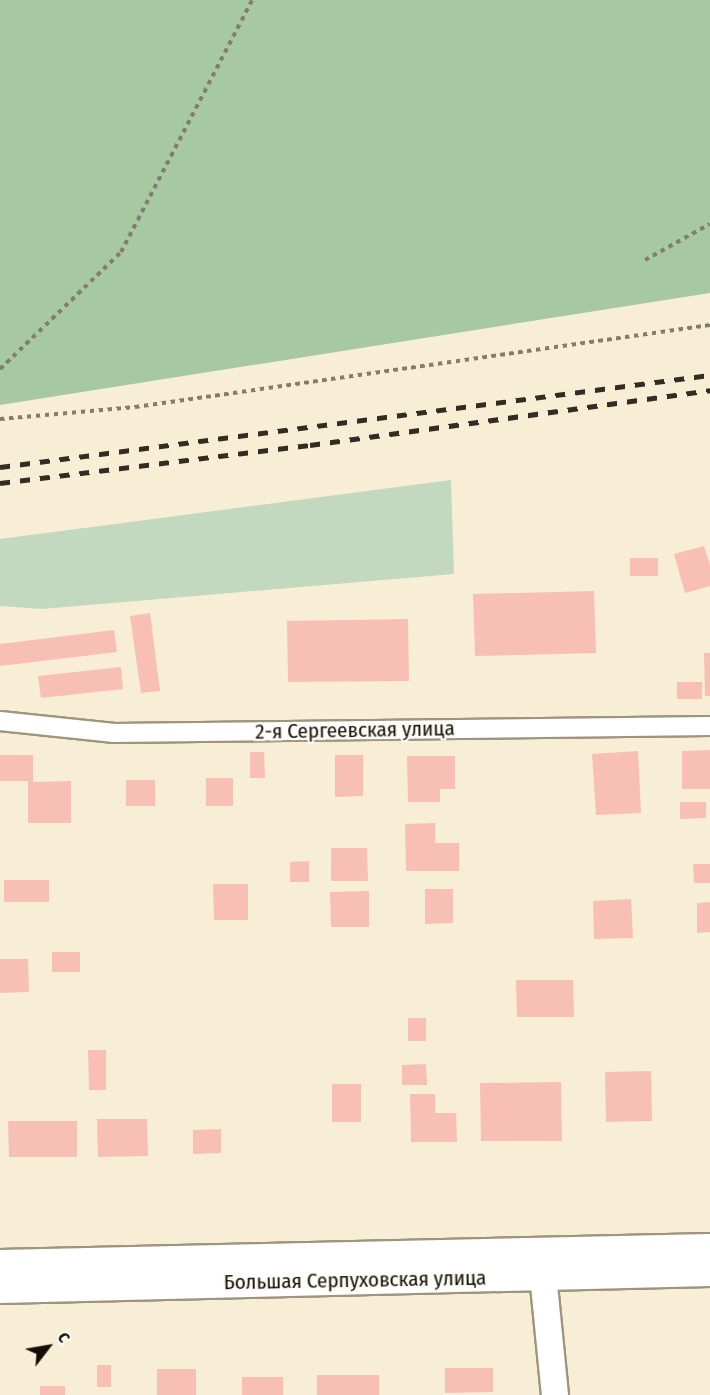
<!DOCTYPE html>
<html>
<head>
<meta charset="utf-8">
<style>
  body { margin:0 }
  #map { position:relative; width:710px; height:1395px; overflow:hidden; background:#f8eed6; font-family:"Fira Sans Condensed",sans-serif }
  div>[style] { position:absolute }
  .green>* { inset:0; background:#c2d9bf }
  .forest>* { inset:0; background:#a6c9a1 }
  .building>* { inset:0; background:#f8bfb5 }
  .path>* { height:4px; margin-top:-2px; transform-origin:0; background:repeating-linear-gradient(90deg,#847d6d 0 4.5px,transparent 0 9px) }
  .roads { filter:drop-shadow(2px 0 #9f957f) drop-shadow(-2px 0 #9f957f) drop-shadow(0 2px #9f957f) drop-shadow(0 -2px #9f957f) }
  .street>* { height:18px; margin:-9px; padding:0 9px; transform-origin:9px; border-radius:9px; background:#fff }
  .secondary>* { height:26px; margin:-13px; padding:0 13px; transform-origin:13px; border-radius:13px; background:#fff }
  .primary>* { height:28px; margin:-14px; padding:0 14px; transform-origin:14px; border-radius:14px; background:#fff }
  .rail>* { height:4.5px; margin-top:-2.25px; transform-origin:0; background:repeating-linear-gradient(90deg,#322d23 0 10px,transparent 0 20px) }
  span { translate:-50% -50%; white-space:nowrap; text-align:center; line-height:1.15; -webkit-text-stroke:4.5px #fefcf7; paint-order:stroke }
  .street-label { font-size:21px; color:#130f07 }
  .north { position:absolute; left:18px; top:1317px; width:60px; height:60px; -webkit-text-stroke:4px #fefcf7; paint-order:stroke; rotate:59deg; font-size:16px; font-weight:700; line-height:24px; text-align:center; color:#130f07 }
  .north::after { content:''; display:block; margin:auto; width:21px; height:27px; background:#130f07; clip-path:polygon(50% 0,100% 100%,50% 72%,0 100%) }
</style>
</head>
<body>
<div id="map">
  <div class="green">
    <i style="clip-path:polygon(451px 480px,454px 574px,42px 609px,0 606px,0 539px)"></i>
  </div>
  <div class="forest">
    <i style="clip-path:polygon(0 0,710px 0,710px 293px,0 405px)"></i>
  </div>
  <div class="building">
    <i style="clip-path:polygon(704px 546px,710px 565px,710px 586px,685px 593px,674px 554px)"></i>
    <i style="clip-path:polygon(630px 558px,658px 558px,658px 576px,630px 576px)"></i>
    <i style="clip-path:polygon(594px 591px,596px 653px,475px 656px,473px 594px)"></i>
    <i style="clip-path:polygon(150px 613px,160px 691px,141px 693px,130px 616px)"></i>
    <i style="clip-path:polygon(408px 619px,409px 681px,288px 682px,287px 621px)"></i>
    <i style="clip-path:polygon(114px 630px,117px 652px,0 666px,0 644px)"></i>
    <i style="clip-path:polygon(704px 653px,710px 653px,710px 696px,705px 696px)"></i>
    <i style="clip-path:polygon(121px 667px,123px 689px,41px 698px,38px 676px)"></i>
    <i style="clip-path:polygon(677px 682px,702px 682px,702px 699px,677px 699px)"></i>
    <i style="clip-path:polygon(710px 750px,710px 789px,682px 789px,682px 751px)"></i>
    <i style="clip-path:polygon(638px 751px,641px 813px,596px 815px,592px 754px)"></i>
    <i style="clip-path:polygon(250px 752px,264px 752px,265px 778px,250px 778px)"></i>
    <i style="clip-path:polygon(0 755px,33px 755px,33px 782px,71px 781px,71px 823px,28px 823px,28px 781px,0 781px)"></i>
    <i style="clip-path:polygon(335px 755px,363px 755px,363px 796px,335px 797px)"></i>
    <i style="clip-path:polygon(407px 756px,455px 756px,455px 789px,440px 789px,440px 802px,408px 802px)"></i>
    <i style="clip-path:polygon(206px 778px,233px 778px,233px 806px,206px 806px)"></i>
    <i style="clip-path:polygon(126px 780px,155px 780px,155px 806px,126px 806px)"></i>
    <i style="clip-path:polygon(680px 802px,706px 802px,706px 818px,680px 819px)"></i>
    <i style="clip-path:polygon(435px 823px,435px 843px,459px 843px,459px 871px,406px 871px,405px 824px)"></i>
    <i style="clip-path:polygon(331px 848px,367px 848px,368px 881px,331px 881px)"></i>
    <i style="clip-path:polygon(309px 861px,309px 882px,290px 882px,290px 862px)"></i>
    <i style="clip-path:polygon(693px 864px,710px 864px,710px 883px,694px 883px)"></i>
    <i style="clip-path:polygon(4px 880px,49px 880px,49px 902px,4px 902px)"></i>
    <i style="clip-path:polygon(213px 884px,248px 884px,248px 920px,214px 920px)"></i>
    <i style="clip-path:polygon(425px 889px,453px 889px,453px 923px,425px 924px)"></i>
    <i style="clip-path:polygon(369px 891px,369px 927px,331px 927px,330px 892px)"></i>
    <i style="clip-path:polygon(631px 899px,633px 938px,594px 939px,593px 901px)"></i>
    <i style="clip-path:polygon(710px 902px,710px 932px,697px 933px,697px 903px)"></i>
    <i style="clip-path:polygon(52px 952px,80px 952px,80px 972px,52px 972px)"></i>
    <i style="clip-path:polygon(0 959px,28px 959px,29px 992px,0 993px)"></i>
    <i style="clip-path:polygon(516px 980px,573px 980px,574px 1017px,517px 1017px)"></i>
    <i style="clip-path:polygon(408px 1018px,426px 1018px,426px 1041px,408px 1041px)"></i>
    <i style="clip-path:polygon(88px 1050px,106px 1050px,106px 1090px,89px 1090px)"></i>
    <i style="clip-path:polygon(426px 1064px,427px 1085px,402px 1085px,402px 1065px)"></i>
    <i style="clip-path:polygon(651px 1071px,652px 1121px,606px 1122px,605px 1072px)"></i>
    <i style="clip-path:polygon(561px 1082px,562px 1141px,481px 1141px,480px 1083px)"></i>
    <i style="clip-path:polygon(332px 1084px,361px 1084px,361px 1122px,332px 1122px)"></i>
    <i style="clip-path:polygon(410px 1094px,435px 1094px,435px 1113px,456px 1113px,457px 1142px,411px 1142px)"></i>
    <i style="clip-path:polygon(97px 1119px,147px 1119px,148px 1156px,98px 1157px)"></i>
    <i style="clip-path:polygon(8px 1121px,77px 1121px,77px 1157px,9px 1157px)"></i>
    <i style="clip-path:polygon(221px 1129px,221px 1153px,193px 1154px,193px 1130px)"></i>
    <i style="clip-path:polygon(97px 1365px,111px 1365px,111px 1387px,97px 1387px)"></i>
    <i style="clip-path:polygon(445px 1368px,493px 1368px,493px 1392px,445px 1393px)"></i>
    <i style="clip-path:polygon(157px 1369px,196px 1369px,196px 1395px,157px 1395px)"></i>
    <i style="clip-path:polygon(317px 1375px,379px 1375px,379px 1395px,317px 1395px)"></i>
    <i style="clip-path:polygon(242px 1377px,283px 1377px,283px 1395px,242px 1395px)"></i>
    <i style="clip-path:polygon(40px 1386px,65px 1386px,65px 1395px,40px 1395px)"></i>
  </div>
  <div class="path">
    <i style="left:645px;top:260px;width:74px;rotate:-29deg"></i>
    <i style="left:0;top:369px;width:168px;rotate:-44deg"></i>
    <i style="left:121px;top:252px;width:284px;rotate:-62.5deg"></i>
    <i style="left:0;top:419px;width:136px;rotate:-5.1deg"></i>
    <i style="left:135px;top:407px;width:581px;rotate:-8.12deg"></i>
  </div>
  <div class="roads">
    <div class="street">
      <i style="left:0;top:721px;width:115px;rotate:6deg"></i>
      <i style="left:114px;top:733px;width:596px;rotate:-0.67deg"></i>
    </div>
    <div class="secondary">
      <i style="left:541px;top:1255px;width:141px;rotate:84.3deg"></i>
    </div>
    <div class="primary">
      <i style="left:0;top:1264px;width:710px;rotate:-1.29deg"></i>
      <i style="left:0;top:1289px;width:710px;rotate:-1.37deg"></i>
    </div>
  </div>
  <div class="rail">
    <i style="left:0;top:467px;width:716px;rotate:-7.38deg"></i>
    <i style="left:0;top:483px;width:312px;rotate:-7deg"></i>
    <i style="left:310px;top:445px;width:404px;rotate:-7.8deg"></i>
  </div>
  <div class="street-label">
    <span style="left:355px;top:730px;rotate:-1deg">2-я Сергеевская улица</span>
    <span style="left:355px;top:1280px;rotate:-1deg">Большая Серпуховская улица</span>
  </div>
  <div class="north">С</div>
</div>
</body>
</html>
